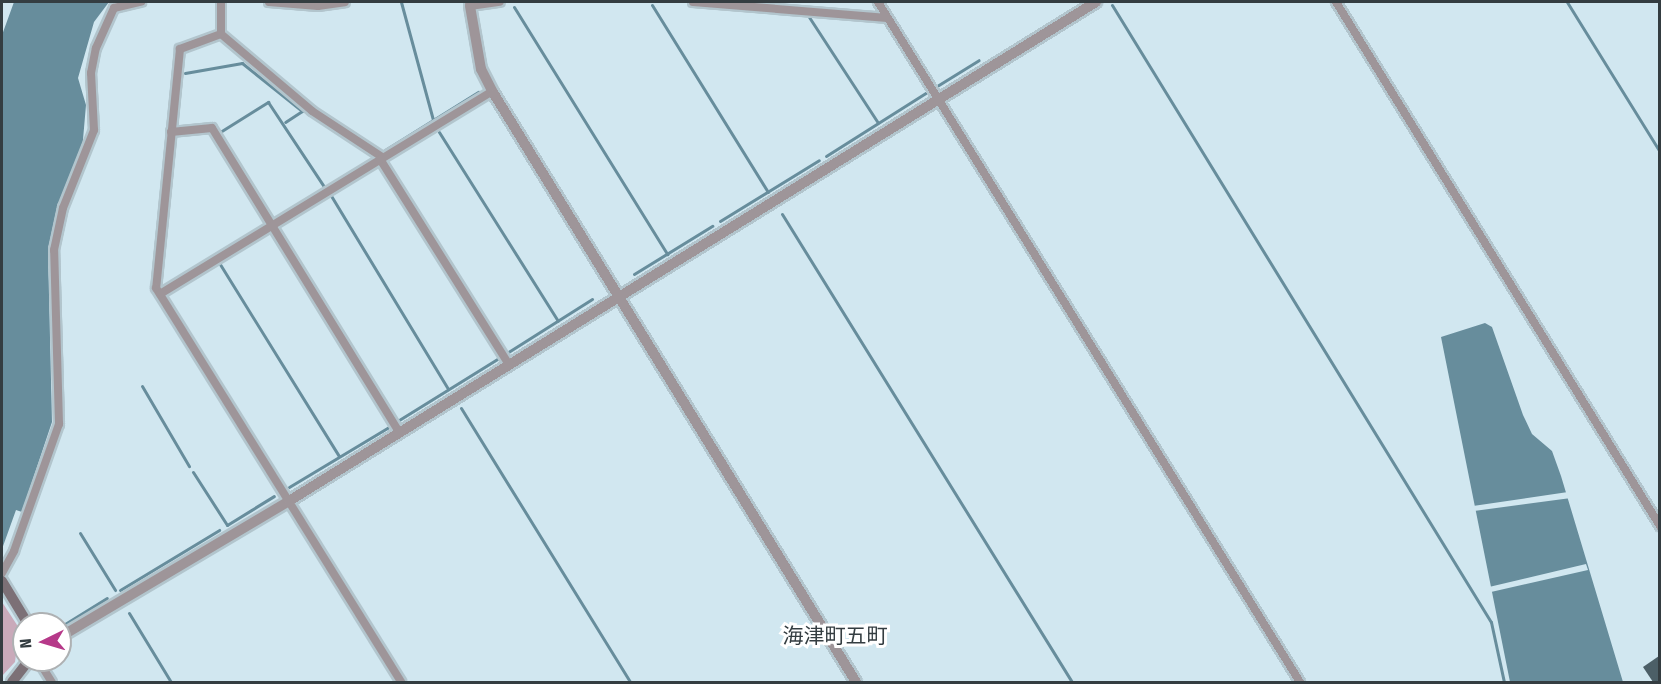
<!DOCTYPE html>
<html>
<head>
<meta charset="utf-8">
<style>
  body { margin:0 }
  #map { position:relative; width:1661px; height:684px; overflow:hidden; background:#d1e7f0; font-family:"Fira Sans Condensed","Noto Sans JP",sans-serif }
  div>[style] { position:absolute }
  .green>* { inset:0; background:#c9aaba }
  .water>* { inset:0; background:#678d9c }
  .pier>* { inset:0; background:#d1e7f0 }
  .stream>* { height:3px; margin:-1.5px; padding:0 1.5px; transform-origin:1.5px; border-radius:1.5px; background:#678d9c }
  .building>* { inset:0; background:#4c5f67 }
  .roads { filter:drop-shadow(2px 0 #b2c5cd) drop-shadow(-2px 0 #b2c5cd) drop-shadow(0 2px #b2c5cd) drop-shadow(0 -2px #b2c5cd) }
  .minor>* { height:8px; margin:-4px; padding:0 4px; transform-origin:4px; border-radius:4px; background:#9e9599 }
  .tertiary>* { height:10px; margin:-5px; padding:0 5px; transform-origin:5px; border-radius:5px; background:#9e9599 }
  .secondary>* { height:10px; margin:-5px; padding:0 5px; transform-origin:5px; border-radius:5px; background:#7c7076 }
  span { translate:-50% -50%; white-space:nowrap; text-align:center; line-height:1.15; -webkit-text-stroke:6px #fff; paint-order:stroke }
  .quarter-label { font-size:21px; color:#343d41 }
  .frame { position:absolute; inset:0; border:3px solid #343d41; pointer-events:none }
  .north { position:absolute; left:12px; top:612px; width:60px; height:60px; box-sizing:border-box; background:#fff; border:2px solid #aeb1b3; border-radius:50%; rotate:265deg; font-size:16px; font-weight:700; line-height:24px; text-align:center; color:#343d41 }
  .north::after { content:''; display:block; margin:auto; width:21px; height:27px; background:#b63989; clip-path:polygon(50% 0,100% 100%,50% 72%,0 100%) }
</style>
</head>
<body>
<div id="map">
  <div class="green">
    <i style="clip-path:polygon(2px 602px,19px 628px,15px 662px,2px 676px)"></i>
  </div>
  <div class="water">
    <i style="clip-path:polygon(14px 2px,109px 2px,94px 22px,78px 78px,86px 105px,82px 151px,56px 216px,48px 253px,52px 422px,22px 512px,16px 510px,2px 549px,2px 35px)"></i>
    <i style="clip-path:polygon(1485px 323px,1492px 327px,1523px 415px,1532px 434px,1552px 451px,1561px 476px,1623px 682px,1510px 682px,1441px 337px)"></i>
  </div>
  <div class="pier">
    <i style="clip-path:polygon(1568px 492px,1571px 498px,1474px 511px,1473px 506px)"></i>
    <i style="clip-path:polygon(1586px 564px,1588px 570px,1491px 592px,1489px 587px)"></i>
  </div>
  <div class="stream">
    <i style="left:401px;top:2px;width:122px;rotate:74.8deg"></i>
    <i style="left:1567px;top:2px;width:176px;rotate:58.2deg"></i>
    <i style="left:652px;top:5px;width:220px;rotate:58.2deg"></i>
    <i style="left:1112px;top:5px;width:724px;rotate:58.44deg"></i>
    <i style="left:1491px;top:622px;width:61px;rotate:77.8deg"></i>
    <i style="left:514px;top:7px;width:291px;rotate:58.2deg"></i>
    <i style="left:809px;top:17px;width:126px;rotate:56.9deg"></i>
    <i style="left:185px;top:73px;width:58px;rotate:-10deg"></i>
    <i style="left:242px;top:63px;width:77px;rotate:38.7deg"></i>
    <i style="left:302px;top:111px;width:20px;rotate:147deg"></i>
    <i style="left:937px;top:86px;width:49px;rotate:-31.8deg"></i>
    <i style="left:220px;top:132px;width:57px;rotate:-32deg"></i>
    <i style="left:268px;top:102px;width:103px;rotate:56.5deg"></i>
    <i style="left:439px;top:132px;width:223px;rotate:57.8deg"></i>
    <i style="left:385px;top:150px;width:110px;rotate:-31.9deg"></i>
    <i style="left:826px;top:156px;width:122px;rotate:-32.3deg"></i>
    <i style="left:330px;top:194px;width:228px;rotate:58.8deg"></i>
    <i style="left:782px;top:214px;width:551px;rotate:58.22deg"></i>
    <i style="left:274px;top:219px;width:116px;rotate:-31.6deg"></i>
    <i style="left:720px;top:221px;width:116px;rotate:-31.6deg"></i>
    <i style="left:218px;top:261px;width:229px;rotate:58.2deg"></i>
    <i style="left:190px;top:271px;width:89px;rotate:-31.7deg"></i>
    <i style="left:634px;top:274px;width:92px;rotate:-31.6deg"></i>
    <i style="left:505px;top:354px;width:103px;rotate:-32.3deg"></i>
    <i style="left:142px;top:386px;width:93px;rotate:59.6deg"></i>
    <i style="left:461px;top:408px;width:322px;rotate:58.3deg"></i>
    <i style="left:399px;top:420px;width:118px;rotate:-31.8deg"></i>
    <i style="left:193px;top:472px;width:63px;rotate:57.3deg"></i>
    <i style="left:227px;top:525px;width:55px;rotate:-31.7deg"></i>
    <i style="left:289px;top:487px;width:117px;rotate:-31deg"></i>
    <i style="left:80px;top:533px;width:67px;rotate:58.4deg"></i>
    <i style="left:120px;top:590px;width:116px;rotate:-31.2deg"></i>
    <i style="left:129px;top:613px;width:81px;rotate:58.7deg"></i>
    <i style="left:60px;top:627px;width:55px;rotate:-31.7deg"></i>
  </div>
  <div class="building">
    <i style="clip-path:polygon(1659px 656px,1659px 682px,1653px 682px,1643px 667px)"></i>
  </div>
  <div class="roads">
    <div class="minor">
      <i style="left:269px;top:2px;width:49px;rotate:4.7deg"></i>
      <i style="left:318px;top:6px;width:27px;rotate:-8deg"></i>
      <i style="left:469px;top:2px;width:4px;rotate:76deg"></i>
      <i style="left:470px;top:6px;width:30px;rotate:-8deg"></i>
      <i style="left:693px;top:2px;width:195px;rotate:4.7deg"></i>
      <i style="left:878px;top:2px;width:800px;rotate:58.18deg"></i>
      <i style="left:1336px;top:2px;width:616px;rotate:58.27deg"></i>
      <i style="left:221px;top:34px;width:44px;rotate:159.9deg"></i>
      <i style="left:180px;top:49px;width:240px;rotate:95.7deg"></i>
      <i style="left:156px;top:288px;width:464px;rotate:58.1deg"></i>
      <i style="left:221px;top:34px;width:119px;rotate:40.2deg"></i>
      <i style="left:312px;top:111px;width:84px;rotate:33.3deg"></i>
      <i style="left:221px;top:34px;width:32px;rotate:-90deg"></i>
      <i style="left:171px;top:132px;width:41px;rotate:-5.6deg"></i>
      <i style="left:212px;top:128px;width:358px;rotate:58.4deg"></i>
      <i style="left:380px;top:159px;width:243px;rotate:57.9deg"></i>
      <i style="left:160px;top:294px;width:390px;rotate:-31.4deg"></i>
      <i style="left:2px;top:573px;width:25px;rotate:-61deg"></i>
      <i style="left:14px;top:551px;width:135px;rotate:-70.5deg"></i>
      <i style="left:59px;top:424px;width:174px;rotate:-91.6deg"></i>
      <i style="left:54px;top:250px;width:43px;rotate:-77.9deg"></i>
      <i style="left:63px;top:208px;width:84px;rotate:-68.3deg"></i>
      <i style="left:94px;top:130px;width:57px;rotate:-93deg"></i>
      <i style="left:91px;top:73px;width:25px;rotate:-79deg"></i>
      <i style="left:96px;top:48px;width:44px;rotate:-65.8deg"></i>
      <i style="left:114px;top:8px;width:28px;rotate:-13deg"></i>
      <i style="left:38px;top:660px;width:26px;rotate:58deg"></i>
    </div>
    <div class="tertiary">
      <i style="left:470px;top:6px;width:64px;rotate:80.1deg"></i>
      <i style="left:481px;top:69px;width:28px;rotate:63deg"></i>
      <i style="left:494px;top:94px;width:690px;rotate:58.38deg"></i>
      <i style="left:60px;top:637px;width:266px;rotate:-30.7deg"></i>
      <i style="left:289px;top:501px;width:949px;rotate:-31.73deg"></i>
    </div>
    <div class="secondary">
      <i style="left:2px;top:581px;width:50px;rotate:58.8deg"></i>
      <i style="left:12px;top:682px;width:28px;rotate:-52deg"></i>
    </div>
  </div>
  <div class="quarter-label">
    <span style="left:835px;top:636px">海津町五町</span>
  </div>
  <div class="frame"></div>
  <div class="north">N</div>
</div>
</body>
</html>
